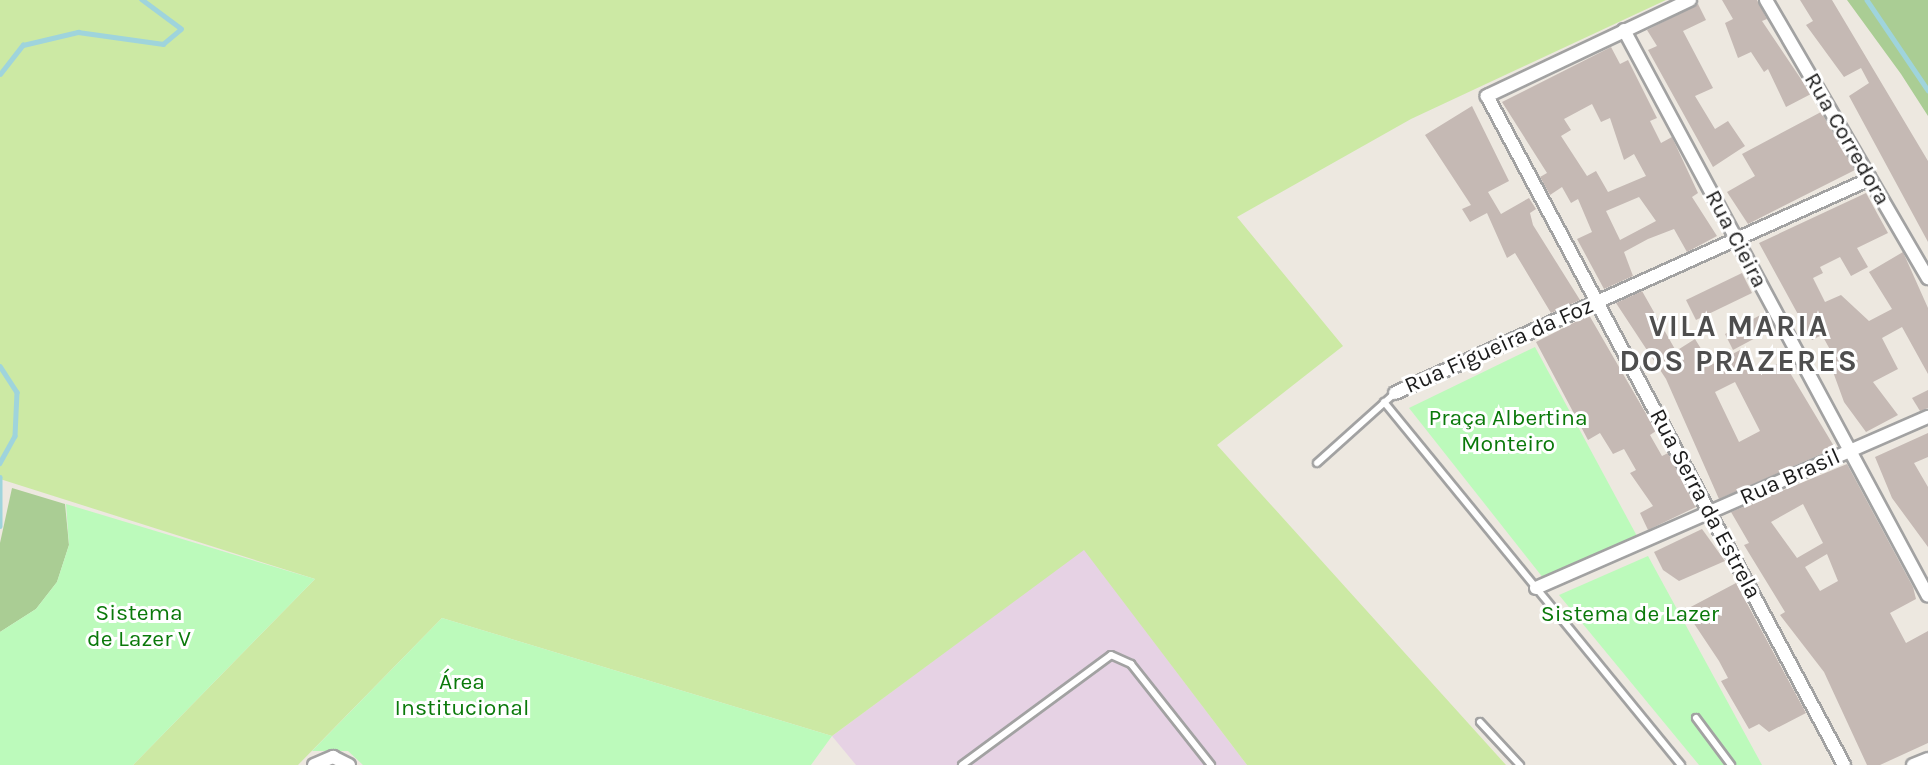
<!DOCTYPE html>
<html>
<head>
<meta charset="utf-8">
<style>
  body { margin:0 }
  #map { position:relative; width:1928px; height:765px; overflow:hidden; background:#ede8e0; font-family:Karla,sans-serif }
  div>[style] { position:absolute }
  .industrial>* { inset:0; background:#e6d2e4 }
  .grass>* { inset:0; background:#cce9a4 }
  .forest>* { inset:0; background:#aacd94 }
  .park>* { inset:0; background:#bcfabb }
  .stream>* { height:4.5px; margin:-2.25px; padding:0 2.25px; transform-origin:2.25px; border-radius:2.25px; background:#9fd4dc }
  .building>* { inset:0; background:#c5b9b4 }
  .roads { filter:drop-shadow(2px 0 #a2a2a2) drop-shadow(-2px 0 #a2a2a2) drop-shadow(0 2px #a2a2a2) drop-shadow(0 -2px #a2a2a2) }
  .lane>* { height:6px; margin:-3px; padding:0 3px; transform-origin:3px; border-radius:3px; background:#fff }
  .street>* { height:12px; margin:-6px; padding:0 6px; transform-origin:6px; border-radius:6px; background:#fff }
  span { translate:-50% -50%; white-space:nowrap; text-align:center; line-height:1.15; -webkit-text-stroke:6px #fff; paint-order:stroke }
  .street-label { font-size:23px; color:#1b1b1b }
  .park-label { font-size:23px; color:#0a790a }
  .district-label { font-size:30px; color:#4e4e4e; font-weight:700; letter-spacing:2px }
</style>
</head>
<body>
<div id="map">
  <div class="industrial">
    <i style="clip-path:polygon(1084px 549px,1247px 765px,856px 765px,832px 736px)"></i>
  </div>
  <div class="grass">
    <i style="clip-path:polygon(0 0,1666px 0,1411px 119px,1237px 217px,1343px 346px,1217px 445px,1506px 765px,1247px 765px,1084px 550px,832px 736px,442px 618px,298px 765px,133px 765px,315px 579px,0 479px)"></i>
  </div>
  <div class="forest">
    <i style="clip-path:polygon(1847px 0,1928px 0,1928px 116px,1901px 74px)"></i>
    <i style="clip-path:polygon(12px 488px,65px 504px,69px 545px,57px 582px,36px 609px,0 632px,0 543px)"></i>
  </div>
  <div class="park">
    <i style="clip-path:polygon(1535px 347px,1638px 538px,1544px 579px,1409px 408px)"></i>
    <i style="clip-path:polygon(66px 504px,315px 579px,133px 765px,0 765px,0 632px,36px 609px,57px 582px,69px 545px)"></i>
    <i style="clip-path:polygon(1648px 556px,1762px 765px,1699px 765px,1559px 595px)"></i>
    <i style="clip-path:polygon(442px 618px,832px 736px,811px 765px,363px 765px,348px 751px,312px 751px)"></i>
  </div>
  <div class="stream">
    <i style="left:1867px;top:0;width:109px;rotate:55.9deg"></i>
    <i style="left:0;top:74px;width:37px;rotate:-52deg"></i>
    <i style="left:23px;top:45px;width:57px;rotate:-13.3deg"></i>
    <i style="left:78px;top:32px;width:86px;rotate:8deg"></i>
    <i style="left:163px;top:44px;width:23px;rotate:-40deg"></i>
    <i style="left:181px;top:29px;width:49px;rotate:-143.4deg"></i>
    <i style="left:0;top:366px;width:31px;rotate:57deg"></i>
    <i style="left:17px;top:392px;width:44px;rotate:92.6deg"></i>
    <i style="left:15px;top:436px;width:31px;rotate:119deg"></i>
    <i style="left:0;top:477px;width:49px;rotate:90deg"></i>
  </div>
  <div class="building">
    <i style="clip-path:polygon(1722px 0,1757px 0,1767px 19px,1762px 21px,1811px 94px,1786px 107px,1768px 69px,1764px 72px,1751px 52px,1738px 58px,1725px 23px,1733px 19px)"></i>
    <i style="clip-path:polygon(1800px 0,1832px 0,1928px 161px,1928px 242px,1849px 96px,1869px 83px,1861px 68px,1844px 77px,1806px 25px,1813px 21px)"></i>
    <i style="clip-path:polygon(1698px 4px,1706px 20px,1683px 31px,1713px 88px,1695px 96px,1715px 129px,1728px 121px,1745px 146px,1713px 167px,1648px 50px,1657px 46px,1647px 30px)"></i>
    <i style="clip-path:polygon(evenodd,1611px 47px,1620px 64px,1628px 60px,1657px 118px,1650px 121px,1661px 143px,1672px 137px,1698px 193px,1692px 197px,1717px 236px,1687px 252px,1674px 229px,1648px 239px,1624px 252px,1633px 276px,1604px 289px,1577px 239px,1592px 232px,1578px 199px,1571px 203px,1562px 187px,1550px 195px,1540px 177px,1547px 173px,1502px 102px,1611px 47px,1592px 104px,1601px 122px,1610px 118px,1624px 160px,1634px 154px,1646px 176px,1608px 192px,1596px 171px,1587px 176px,1561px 136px,1571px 130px,1564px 119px,1592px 104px,1611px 47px,1639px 197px,1656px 221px,1620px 240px,1606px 211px,1639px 197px)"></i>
    <i style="clip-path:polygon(1472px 106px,1509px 181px,1488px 192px,1501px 214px,1529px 198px,1536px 209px,1530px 213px,1533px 225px,1580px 300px,1551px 313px,1515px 253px,1507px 258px,1487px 213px,1470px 222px,1462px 209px,1471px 205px,1425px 135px)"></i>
    <i style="clip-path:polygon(1821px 112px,1855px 170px,1748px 224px,1727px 192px,1755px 176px,1742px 154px)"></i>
    <i style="clip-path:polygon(1866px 193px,1888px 233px,1857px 248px,1868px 267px,1851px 276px,1840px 257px,1820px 267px,1823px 273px,1813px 278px,1825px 302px,1841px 295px,1869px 321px,1892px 309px,1869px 272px,1903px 252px,1928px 308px,1928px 374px,1902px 327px,1882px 338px,1898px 369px,1873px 382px,1898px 415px,1866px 432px,1844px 402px,1828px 358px,1833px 355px,1822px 335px,1812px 340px,1759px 243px)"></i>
    <i style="clip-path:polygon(1742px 273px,1752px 293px,1696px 320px,1686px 300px)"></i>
    <i style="clip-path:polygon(evenodd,1642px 291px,1676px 351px,1695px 339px,1711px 365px,1744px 348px,1758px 374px,1783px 361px,1835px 448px,1719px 499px,1666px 379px,1616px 303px,1642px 291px,1735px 382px,1760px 431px,1739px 442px,1715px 392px,1735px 382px)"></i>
    <i style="clip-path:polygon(1766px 312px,1774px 328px,1733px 350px,1725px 334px)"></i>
    <i style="clip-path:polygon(1589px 315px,1656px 431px,1650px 435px,1662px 456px,1668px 453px,1696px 507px,1648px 530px,1640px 513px,1653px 506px,1630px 473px,1636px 470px,1624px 449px,1613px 454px,1600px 433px,1588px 440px,1536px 342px)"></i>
    <i style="clip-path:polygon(1928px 390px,1928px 408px,1920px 411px,1912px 398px)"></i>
    <i style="clip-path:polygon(1928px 433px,1928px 457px,1914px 463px,1928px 487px,1928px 547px,1892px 498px,1875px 457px)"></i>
    <i style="clip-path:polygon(evenodd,1847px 464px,1913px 587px,1916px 599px,1890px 613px,1906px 643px,1928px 631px,1928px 743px,1880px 765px,1867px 765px,1824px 672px,1780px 615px,1785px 612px,1744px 545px,1749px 543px,1731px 512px,1847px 464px,1803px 504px,1823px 543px,1797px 558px,1771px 522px,1803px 504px,1847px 464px,1827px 554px,1838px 581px,1820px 591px,1805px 567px,1827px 554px)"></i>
    <i style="clip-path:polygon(1702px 529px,1725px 561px,1679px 581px,1663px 570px,1654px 552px)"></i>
    <i style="clip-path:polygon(1736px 583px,1806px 713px,1769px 732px,1759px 724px,1749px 729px,1721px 681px,1728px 678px,1719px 661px,1685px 610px)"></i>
  </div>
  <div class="roads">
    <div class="lane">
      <i style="left:1384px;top:402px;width:469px;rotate:50.7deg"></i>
      <i style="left:1317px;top:463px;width:105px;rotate:-41.9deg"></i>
      <i style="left:1696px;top:718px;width:59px;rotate:53.3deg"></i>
      <i style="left:1480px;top:722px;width:59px;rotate:47.1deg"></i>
      <i style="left:962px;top:765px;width:185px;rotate:-36.4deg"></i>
      <i style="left:1111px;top:655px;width:22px;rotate:24deg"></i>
      <i style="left:1131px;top:664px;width:129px;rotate:51.6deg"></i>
    </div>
    <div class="street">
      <i style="left:1690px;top:0;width:225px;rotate:154.7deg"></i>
      <i style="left:1487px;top:96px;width:758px;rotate:61.91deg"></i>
      <i style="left:1766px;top:0;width:322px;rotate:59.8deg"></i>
      <i style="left:1624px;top:30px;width:642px;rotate:61.76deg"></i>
      <i style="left:1395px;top:393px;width:521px;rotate:-24.25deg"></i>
      <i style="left:1536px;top:588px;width:428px;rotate:-23.6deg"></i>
      <i style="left:314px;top:765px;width:21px;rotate:-23deg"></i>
      <i style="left:333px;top:757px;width:18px;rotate:27deg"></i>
      <i style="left:1913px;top:765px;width:16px;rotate:-22deg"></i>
    </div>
  </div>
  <div class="street-label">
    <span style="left:1847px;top:139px;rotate:60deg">Rua Corredora</span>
    <span style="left:1736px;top:239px;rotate:62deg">Rua Cieira</span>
    <span style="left:1499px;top:346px;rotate:-24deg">Rua Figueira da Foz</span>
    <span style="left:1790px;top:477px;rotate:-24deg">Rua Brasil</span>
    <span style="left:1705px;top:504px;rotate:62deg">Rua Serra da Estrela</span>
  </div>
  <div class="park-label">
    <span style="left:1508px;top:431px">Praça Albertina<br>Monteiro</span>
    <span style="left:139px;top:626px">Sistema<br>de Lazer V</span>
    <span style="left:1630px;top:614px">Sistema de Lazer</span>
    <span style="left:462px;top:695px">Área<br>Institucional</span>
  </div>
  <div class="district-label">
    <span style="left:1739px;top:343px">VILA MARIA<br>DOS PRAZERES</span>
  </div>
</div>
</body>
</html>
